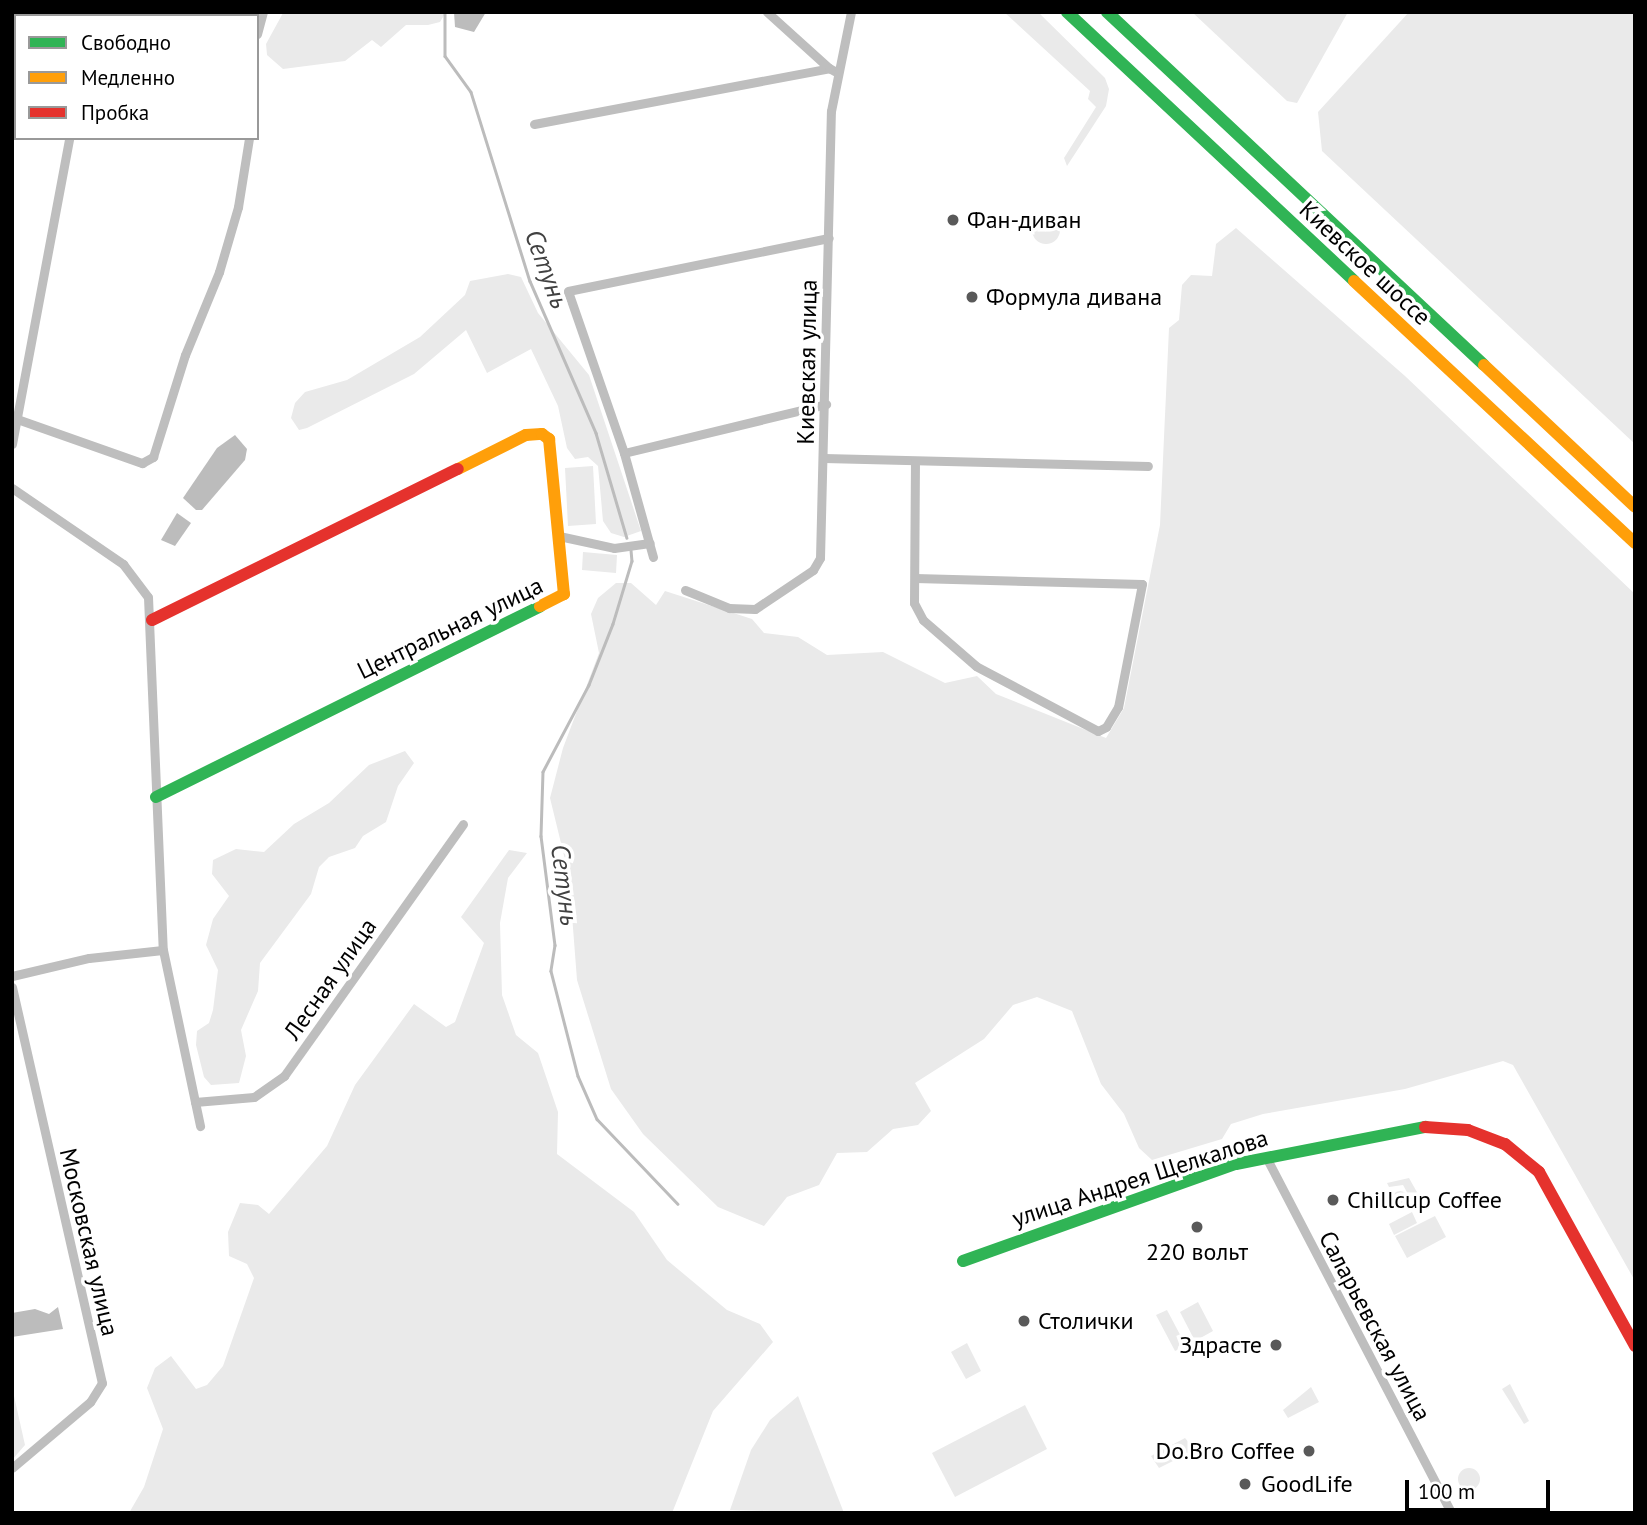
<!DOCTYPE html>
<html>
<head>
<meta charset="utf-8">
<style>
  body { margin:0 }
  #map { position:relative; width:1647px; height:1525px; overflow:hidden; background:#fff; font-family:"PT Sans",sans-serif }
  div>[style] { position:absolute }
  .green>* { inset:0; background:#eaeaea }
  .round { border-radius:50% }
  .water>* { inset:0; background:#bcbcbc }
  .stream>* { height:2.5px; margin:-1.25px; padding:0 1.25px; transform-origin:1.25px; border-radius:1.25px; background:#bcbcbc }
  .street>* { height:9px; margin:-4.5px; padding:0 4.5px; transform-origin:4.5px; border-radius:4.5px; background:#bebebe }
  .fast>* { height:12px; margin:-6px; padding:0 6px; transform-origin:6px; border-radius:6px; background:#30b455 }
  .slow>* { height:12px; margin:-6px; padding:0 6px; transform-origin:6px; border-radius:6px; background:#ff9f0a }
  .jam>* { height:12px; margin:-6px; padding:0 6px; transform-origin:6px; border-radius:6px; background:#e5322d }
  .dots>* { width:19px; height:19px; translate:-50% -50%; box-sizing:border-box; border:4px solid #fff; border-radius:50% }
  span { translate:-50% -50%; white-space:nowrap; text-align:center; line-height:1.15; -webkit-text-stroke:7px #fff; paint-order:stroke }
  .poi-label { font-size:24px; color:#000 }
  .left { translate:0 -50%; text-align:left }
  .right { translate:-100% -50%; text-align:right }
  .street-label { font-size:24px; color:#000 }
  .water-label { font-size:26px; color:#414141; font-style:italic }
  .frame { position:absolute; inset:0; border:14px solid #000; pointer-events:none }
  .legend { position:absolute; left:14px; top:14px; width:245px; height:126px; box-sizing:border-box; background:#fff; border:2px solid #999; margin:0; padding:9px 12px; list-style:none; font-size:21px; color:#000 }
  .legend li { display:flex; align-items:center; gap:14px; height:35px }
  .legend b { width:35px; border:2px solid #999 }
  .scale { position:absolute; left:1405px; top:1480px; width:145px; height:32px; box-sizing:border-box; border:4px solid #000; border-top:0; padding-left:9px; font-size:21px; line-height:24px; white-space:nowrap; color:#000; -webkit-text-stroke:5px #fff; paint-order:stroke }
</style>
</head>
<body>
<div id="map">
  <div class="green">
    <i style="clip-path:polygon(307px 12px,446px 12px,440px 22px,428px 25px,406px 25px,381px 47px,372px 40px,345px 61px,283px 69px,267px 55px,266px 44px,283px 13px)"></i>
    <i style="clip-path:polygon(1004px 12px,1038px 12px,1105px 78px,1109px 89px,1106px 106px,1067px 166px,1064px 158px,1096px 107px,1088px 99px,1090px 91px)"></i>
    <i style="clip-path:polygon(1192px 12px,1348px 12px,1297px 103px,1287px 101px)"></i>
    <i style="clip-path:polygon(1409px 12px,1635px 12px,1635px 444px,1322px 151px,1318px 112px)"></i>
    <i class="round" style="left:1032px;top:216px;width:28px;height:28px"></i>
    <i style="clip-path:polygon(1236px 228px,1405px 376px,1635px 594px,1635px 1281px,1513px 1065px,1503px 1061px,1405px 1089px,1263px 1114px,1231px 1124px,1222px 1139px,1152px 1160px,1139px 1148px,1124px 1114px,1101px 1084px,1072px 1011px,1037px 997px,1013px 1005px,984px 1039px,915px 1083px,931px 1111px,918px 1125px,893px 1129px,867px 1152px,837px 1153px,819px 1185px,787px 1197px,764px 1226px,718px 1207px,643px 1134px,611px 1089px,577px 980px,569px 876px,550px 798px,563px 748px,599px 653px,591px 614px,598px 598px,616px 583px,631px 583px,656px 605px,665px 591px,752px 619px,764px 633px,798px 637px,827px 655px,883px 652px,945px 683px,977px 676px,996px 694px,1106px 738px,1124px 708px,1160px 525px,1169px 328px,1179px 320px,1182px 285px,1191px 275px,1212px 276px,1216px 244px)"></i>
    <i style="clip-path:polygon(508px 274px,521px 277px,538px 313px,589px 375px,641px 531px,624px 537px,611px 533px,603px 521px,598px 466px,588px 457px,575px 459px,567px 448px,558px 406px,531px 349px,487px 373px,466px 330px,414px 374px,307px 428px,299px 430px,291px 418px,295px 403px,305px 392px,347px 380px,420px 337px,465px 295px,470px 281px)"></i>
    <i style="clip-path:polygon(593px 466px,596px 524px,568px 526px,565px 468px)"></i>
    <i style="clip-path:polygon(583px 552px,617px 555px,616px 573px,582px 570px)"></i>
    <i style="clip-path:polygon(405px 751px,414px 763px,398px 786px,386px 822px,363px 836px,355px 848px,329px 857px,319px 867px,311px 894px,260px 963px,258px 991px,241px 1030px,246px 1056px,239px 1083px,211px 1085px,204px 1077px,196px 1045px,197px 1031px,209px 1023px,213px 1010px,218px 970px,206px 945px,213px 919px,229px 896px,212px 874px,213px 860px,236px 849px,264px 852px,294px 824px,329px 803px,369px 765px)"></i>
    <i style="clip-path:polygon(509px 850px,527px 853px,508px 878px,500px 923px,502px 995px,516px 1035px,538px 1053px,558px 1112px,557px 1154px,634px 1212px,667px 1260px,727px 1310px,760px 1324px,773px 1342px,713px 1411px,672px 1513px,129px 1513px,144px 1487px,163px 1429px,147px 1388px,155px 1368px,171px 1356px,196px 1389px,207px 1385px,223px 1366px,254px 1278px,247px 1264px,229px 1256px,228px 1232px,240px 1203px,258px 1205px,269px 1214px,327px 1146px,355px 1085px,414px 1004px,446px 1027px,455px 1022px,484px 943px,461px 917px)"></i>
    <i style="clip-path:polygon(1409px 1178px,1422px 1201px,1414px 1205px,1403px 1185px,1389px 1187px,1387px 1183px)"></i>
    <i class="round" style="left:1391px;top:1191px;width:18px;height:18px"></i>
    <i style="clip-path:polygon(1412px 1212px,1417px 1223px,1394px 1235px,1389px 1224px)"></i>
    <i style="clip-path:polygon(1435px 1216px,1446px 1237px,1407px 1258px,1395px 1236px)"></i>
    <i style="clip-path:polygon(1198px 1302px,1213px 1331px,1195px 1341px,1180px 1312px)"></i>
    <i style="clip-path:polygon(1167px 1310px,1186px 1346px,1175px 1351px,1156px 1315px)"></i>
    <i style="clip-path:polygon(967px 1343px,981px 1371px,966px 1379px,951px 1352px)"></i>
    <i style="clip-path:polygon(1510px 1384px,1529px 1421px,1524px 1424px,1502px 1389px)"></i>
    <i style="clip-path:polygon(12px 1387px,25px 1445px,12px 1460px)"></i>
    <i style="clip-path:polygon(1311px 1387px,1319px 1402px,1288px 1418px,1283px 1410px)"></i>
    <i style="clip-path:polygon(798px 1396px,844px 1513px,730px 1510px,751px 1450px,770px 1420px)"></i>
    <i style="clip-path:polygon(1025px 1405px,1047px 1449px,955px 1497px,932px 1453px)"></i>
    <i style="clip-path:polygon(1185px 1438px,1195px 1450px,1159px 1468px,1151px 1456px)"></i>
    <i class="round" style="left:1458px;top:1468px;width:22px;height:22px"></i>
  </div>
  <div class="water">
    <i style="clip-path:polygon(454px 12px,486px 12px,474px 32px,455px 27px)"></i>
    <i style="clip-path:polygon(235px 435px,247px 449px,245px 460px,202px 510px,196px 510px,183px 498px,217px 448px)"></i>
    <i style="clip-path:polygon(177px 513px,191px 523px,175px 546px,161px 540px)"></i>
    <i style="clip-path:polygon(58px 1307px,63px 1329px,12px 1337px,12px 1313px,35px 1309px,49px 1314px)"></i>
  </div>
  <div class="stream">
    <i style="left:445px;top:12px;width:44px;rotate:90deg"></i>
    <i style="left:445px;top:56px;width:44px;rotate:54.2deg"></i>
    <i style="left:471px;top:92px;width:198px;rotate:72.7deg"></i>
    <i style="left:530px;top:281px;width:166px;rotate:66.5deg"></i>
    <i style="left:596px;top:433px;width:109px;rotate:73.6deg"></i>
    <i style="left:631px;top:550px;width:11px;rotate:85deg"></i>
    <i style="left:632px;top:561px;width:66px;rotate:106.8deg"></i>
    <i style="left:613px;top:624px;width:66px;rotate:111.5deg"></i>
    <i style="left:589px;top:685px;width:98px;rotate:117.9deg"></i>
    <i style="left:543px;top:772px;width:64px;rotate:91.8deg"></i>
    <i style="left:541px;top:836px;width:110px;rotate:82.7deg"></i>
    <i style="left:555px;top:945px;width:26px;rotate:99deg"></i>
    <i style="left:551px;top:971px;width:108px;rotate:75.6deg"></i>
    <i style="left:578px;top:1076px;width:47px;rotate:66.2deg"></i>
    <i style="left:597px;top:1119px;width:117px;rotate:46.4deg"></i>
  </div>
  <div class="street">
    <i style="left:767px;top:12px;width:84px;rotate:42.1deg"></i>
    <i style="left:98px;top:16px;width:4px;rotate:-76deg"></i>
    <i style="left:257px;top:34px;width:23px;rotate:-75deg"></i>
    <i style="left:534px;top:124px;width:300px;rotate:-10.7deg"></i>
    <i style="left:829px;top:68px;width:10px;rotate:29deg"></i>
    <i style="left:17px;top:419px;width:133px;rotate:19.4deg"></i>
    <i style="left:142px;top:463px;width:13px;rotate:-29deg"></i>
    <i style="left:153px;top:457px;width:107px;rotate:-72.6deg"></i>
    <i style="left:185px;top:355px;width:90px;rotate:-67.7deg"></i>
    <i style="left:219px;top:272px;width:68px;rotate:-73.7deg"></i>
    <i style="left:238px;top:207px;width:70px;rotate:-80.9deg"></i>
    <i style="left:12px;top:444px;width:311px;rotate:-79.4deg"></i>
    <i style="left:624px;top:453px;width:208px;rotate:-13.6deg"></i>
    <i style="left:824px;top:458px;width:324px;rotate:1.4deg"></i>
    <i style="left:12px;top:488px;width:135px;rotate:34.4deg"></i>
    <i style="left:123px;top:564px;width:41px;rotate:52.9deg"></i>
    <i style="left:148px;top:597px;width:353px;rotate:87.6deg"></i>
    <i style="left:163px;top:950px;width:180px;rotate:78.1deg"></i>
    <i style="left:559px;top:536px;width:56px;rotate:12.3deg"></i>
    <i style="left:614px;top:548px;width:36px;rotate:-8deg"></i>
    <i style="left:653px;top:557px;width:108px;rotate:-105.6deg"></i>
    <i style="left:624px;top:453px;width:171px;rotate:-109.1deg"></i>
    <i style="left:568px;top:291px;width:266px;rotate:-11.5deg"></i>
    <i style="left:915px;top:578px;width:227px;rotate:1.5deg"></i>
    <i style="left:1142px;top:584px;width:125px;rotate:101deg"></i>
    <i style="left:1118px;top:707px;width:23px;rotate:121deg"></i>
    <i style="left:1106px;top:727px;width:9px;rotate:153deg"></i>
    <i style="left:1098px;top:731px;width:138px;rotate:-152deg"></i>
    <i style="left:976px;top:666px;width:70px;rotate:-139deg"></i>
    <i style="left:923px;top:620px;width:19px;rotate:-118deg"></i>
    <i style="left:914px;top:603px;width:142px;rotate:-89.6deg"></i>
    <i style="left:685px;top:590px;width:48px;rotate:22.2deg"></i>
    <i style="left:729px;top:608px;width:26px;rotate:2deg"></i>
    <i style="left:755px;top:609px;width:70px;rotate:-33.9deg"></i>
    <i style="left:813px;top:570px;width:14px;rotate:-60deg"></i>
    <i style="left:820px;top:558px;width:447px;rotate:-88.6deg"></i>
    <i style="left:831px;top:111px;width:101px;rotate:-78.6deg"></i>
    <i style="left:12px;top:976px;width:79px;rotate:-13.2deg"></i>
    <i style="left:89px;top:958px;width:74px;rotate:-6.2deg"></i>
    <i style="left:12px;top:987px;width:406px;rotate:77.2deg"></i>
    <i style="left:102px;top:1383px;width:22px;rotate:122deg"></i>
    <i style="left:90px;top:1402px;width:102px;rotate:139.8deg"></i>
    <i style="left:195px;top:1102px;width:59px;rotate:-4.8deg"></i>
    <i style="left:254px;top:1097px;width:37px;rotate:-35deg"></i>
    <i style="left:284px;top:1076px;width:309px;rotate:-54.6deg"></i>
    <i style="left:1266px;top:1157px;width:401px;rotate:62.5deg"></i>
  </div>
  <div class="fast">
    <i style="left:1067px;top:12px;width:393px;rotate:43.1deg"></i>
    <i style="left:1107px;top:12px;width:516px;rotate:43.12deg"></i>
    <i style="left:156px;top:797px;width:429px;rotate:-26.4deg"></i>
    <i style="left:963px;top:1261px;width:290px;rotate:-19.6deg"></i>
    <i style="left:1236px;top:1164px;width:193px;rotate:-11.1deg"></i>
  </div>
  <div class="slow">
    <i style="left:1354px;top:281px;width:384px;rotate:43deg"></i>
    <i style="left:1484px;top:365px;width:207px;rotate:43.2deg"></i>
    <i style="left:458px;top:469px;width:76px;rotate:-26.6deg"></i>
    <i style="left:526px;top:435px;width:16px;rotate:-4deg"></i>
    <i style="left:542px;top:434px;width:9px;rotate:36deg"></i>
    <i style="left:549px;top:439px;width:156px;rotate:84.5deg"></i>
    <i style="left:564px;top:594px;width:27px;rotate:153deg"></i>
  </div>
  <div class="jam">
    <i style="left:152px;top:620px;width:341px;rotate:-26.3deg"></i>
    <i style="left:1425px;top:1127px;width:43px;rotate:4deg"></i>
    <i style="left:1468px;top:1130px;width:40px;rotate:21deg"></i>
    <i style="left:1505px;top:1144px;width:44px;rotate:39.5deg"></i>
    <i style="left:1539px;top:1172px;width:199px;rotate:61.1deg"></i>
  </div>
  <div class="dots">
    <i style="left:953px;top:220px;background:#595959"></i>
    <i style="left:972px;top:297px;background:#595959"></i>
    <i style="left:1333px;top:1200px;background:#595959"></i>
    <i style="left:1197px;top:1227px;background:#595959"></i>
    <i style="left:1024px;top:1321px;background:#595959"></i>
    <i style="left:1276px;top:1345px;background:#595959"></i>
    <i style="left:1309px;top:1451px;background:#595959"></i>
    <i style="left:1245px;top:1484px;background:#595959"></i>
  </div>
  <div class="poi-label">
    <span class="left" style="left:967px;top:220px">Фан-диван</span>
    <span class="left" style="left:986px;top:297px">Формула дивана</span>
    <span class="left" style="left:1347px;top:1200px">Chillcup Coffee</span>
    <span style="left:1197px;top:1252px">220 вольт</span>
    <span class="left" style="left:1038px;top:1321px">Столички</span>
    <span class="right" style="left:1262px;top:1345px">Здрасте</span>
    <span class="right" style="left:1295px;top:1451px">Do.Bro Coffee</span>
    <span class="left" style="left:1261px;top:1484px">GoodLife</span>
  </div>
  <div class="street-label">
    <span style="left:1365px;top:263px;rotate:43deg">Киевское шоссе</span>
    <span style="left:807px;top:362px;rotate:-89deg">Киевская улица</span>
    <span style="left:450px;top:628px;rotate:-26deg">Центральная улица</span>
    <span style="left:330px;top:979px;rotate:-55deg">Лесная улица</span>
    <span style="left:1140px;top:1178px;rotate:-18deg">улица Андрея Щелкалова</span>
    <span style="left:89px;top:1242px;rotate:77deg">Московская улица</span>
    <span style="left:1375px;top:1326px;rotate:62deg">Саларьевская улица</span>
  </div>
  <div class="water-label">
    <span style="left:547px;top:269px;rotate:70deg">Сетунь</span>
    <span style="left:565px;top:885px;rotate:83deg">Сетунь</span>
  </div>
  <div class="frame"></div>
  <ul class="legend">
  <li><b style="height:9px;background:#30b455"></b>Свободно</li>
  <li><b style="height:9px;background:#ff9f0a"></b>Медленно</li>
  <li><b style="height:9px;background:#e5322d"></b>Пробка</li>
  </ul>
  <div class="scale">100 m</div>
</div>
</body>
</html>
